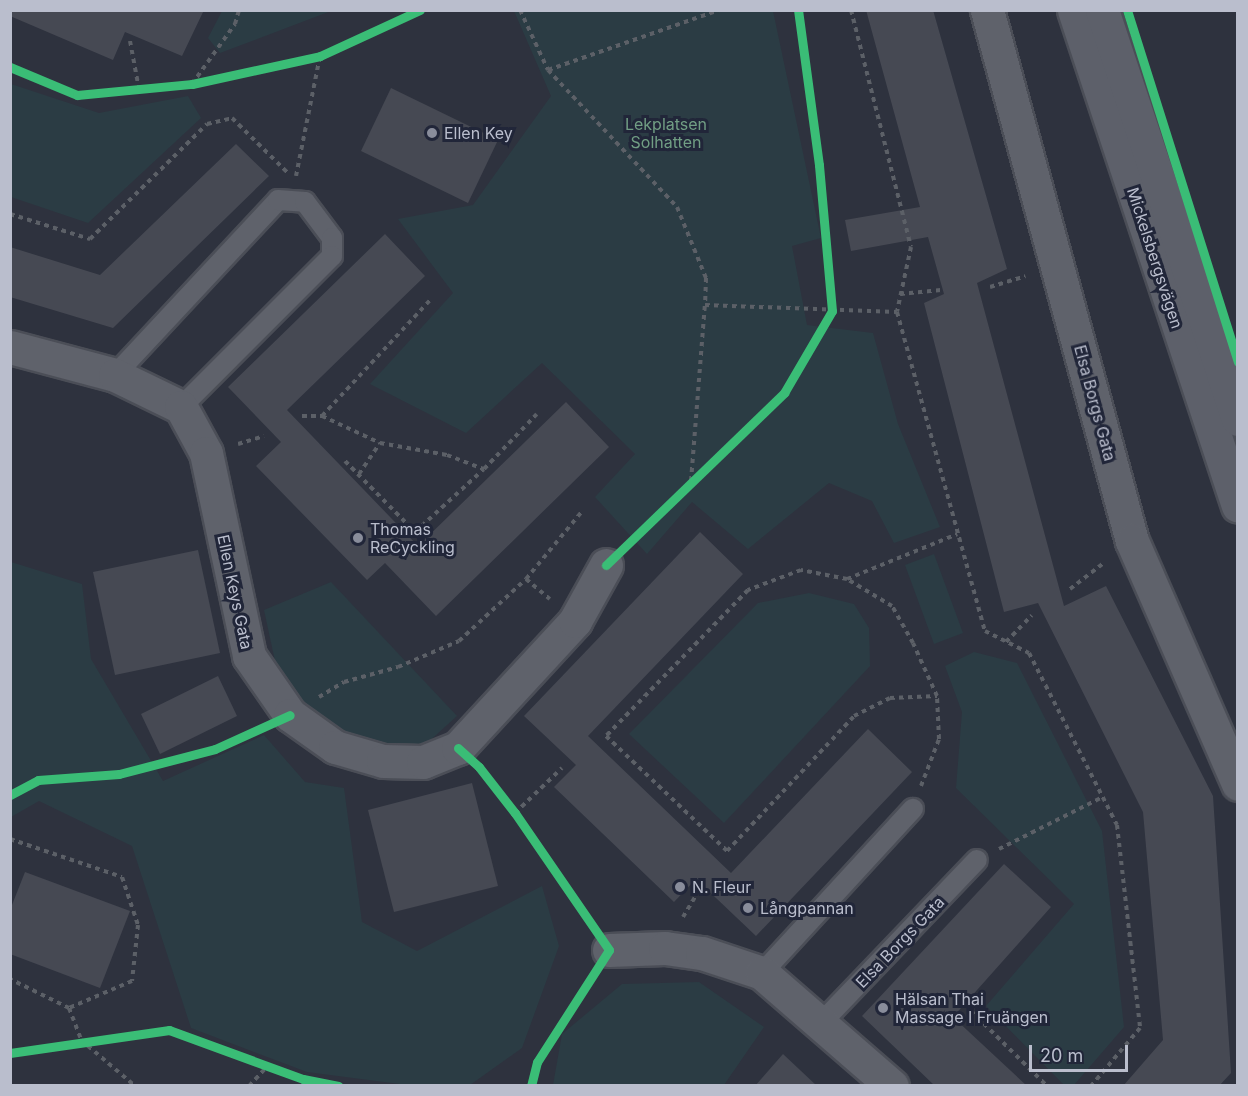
<!DOCTYPE html>
<html>
<head>
<meta charset="utf-8">
<style>
  body { margin:0 }
  #map { position:relative; width:1248px; height:1096px; overflow:hidden; background:#2e323e; font-family:Inter,sans-serif }
  div>[style] { position:absolute }
  .green>* { inset:0; background:#2b3c44 }
  .building>* { inset:0; background:#464953 }
  .path>* { height:4px; margin-top:-2px; transform-origin:0; background:repeating-linear-gradient(90deg,#5c6067 0 4.5px,transparent 0 9px) }
  .roads { filter:drop-shadow(2px 0 #4b4e57) drop-shadow(-2px 0 #4b4e57) drop-shadow(0 2px #4b4e57) drop-shadow(0 -2px #4b4e57) }
  .lane>* { height:20px; margin:-10px; padding:0 10px; transform-origin:10px; border-radius:10px; background:#5f626b }
  .street>* { height:33px; margin:-16.5px; padding:0 16.5px; transform-origin:16.5px; border-radius:16.5px; background:#5f626b }
  .secondary>* { height:33px; margin:-16.5px; padding:0 16.5px; transform-origin:16.5px; border-radius:16.5px; background:#5d606a }
  .cycleway>* { height:9px; margin:-4.5px; padding:0 4.5px; transform-origin:4.5px; border-radius:4.5px; background:#3abd76 }
  .dots>* { width:16px; height:16px; translate:-50% -50%; box-sizing:border-box; border:3px solid #212639; border-radius:50% }
  span { translate:-50% -50%; white-space:nowrap; text-align:center; line-height:1.15; -webkit-text-stroke:6px #212639; paint-order:stroke }
  .park-label { font-size:16px; color:#719e84 }
  .poi-label { font-size:16px; color:#babecd }
  .left { translate:0 -50%; text-align:left }
  .street-label { font-size:16px; color:#babecd }
  .frame { position:absolute; inset:0; border:12px solid #babecd; pointer-events:none }
  .scale { position:absolute; left:1029px; top:1045px; width:99px; height:27px; box-sizing:border-box; border:3px solid #babecd; border-top:0; padding-left:8px; font-size:18px; line-height:21px; white-space:nowrap; color:#babecd; -webkit-text-stroke:4px #212639; paint-order:stroke }
</style>
</head>
<body>
<div id="map">
  <div class="green">
    <i style="clip-path:polygon(222px 11px,222px 10px,331px 11px,220px 53px,208px 38px)"></i>
    <i style="clip-path:polygon(514px 11px,773px 11px,821px 238px,792px 246px,807px 325px,873px 333px,898px 424px,940px 527px,894px 543px,872px 501px,829px 483px,748px 549px,692px 502px,647px 554px,595px 497px,635px 454px,542px 363px,466px 433px,370px 384px,453px 293px,398px 219px,473px 205px,551px 96px)"></i>
    <i style="clip-path:polygon(11px 84px,99px 113px,188px 96px,201px 118px,88px 223px,11px 197px)"></i>
    <i style="clip-path:polygon(934px 554px,963px 633px,934px 644px,905px 565px)"></i>
    <i style="clip-path:polygon(11px 562px,82px 584px,91px 659px,163px 781px,264px 735px,305px 782px,344px 788px,362px 922px,417px 951px,542px 886px,559px 946px,522px 1048px,470px 1085px,415px 1086px,307px 1072px,191px 1028px,132px 846px,39px 801px,11px 817px)"></i>
    <i style="clip-path:polygon(331px 582px,457px 716px,425px 745px,397px 748px,351px 736px,317px 717px,278px 675px,264px 610px)"></i>
    <i style="clip-path:polygon(809px 593px,854px 604px,869px 628px,870px 666px,724px 823px,629px 734px,758px 603px)"></i>
    <i style="clip-path:polygon(974px 652px,1017px 663px,1102px 831px,1124px 1027px,1074px 1085px,1064px 1085px,986px 1006px,1074px 904px,956px 788px,962px 712px,945px 666px)"></i>
    <i style="clip-path:polygon(699px 982px,764px 1027px,724px 1085px,553px 1085px,562px 1034px,622px 984px)"></i>
  </div>
  <div class="building">
    <i style="clip-path:polygon(10px 10px,204px 10px,182px 56px,125px 32px,113px 60px,10px 16px)"></i>
    <i style="clip-path:polygon(866px 10px,933px 10px,1007px 269px,977px 283px,1064px 606px,1106px 586px,1213px 796px,1231px 1073px,1219px 1086px,1123px 1086px,1163px 1040px,1143px 812px,1038px 603px,1004px 612px,924px 303px,944px 294px,928px 237px,851px 251px,845px 220px,920px 207px)"></i>
    <i style="clip-path:polygon(391px 88px,498px 140px,468px 203px,361px 151px)"></i>
    <i style="clip-path:polygon(236px 144px,269px 176px,113px 328px,10px 297px,10px 247px,100px 275px)"></i>
    <i style="clip-path:polygon(385px 234px,425px 276px,287px 410px,418px 546px,566px 402px,609px 447px,436px 616px,385px 563px,367px 580px,256px 466px,281px 442px,228px 387px)"></i>
    <i style="clip-path:polygon(700px 532px,743px 574px,588px 736px,731px 873px,868px 729px,912px 772px,756px 936px,696px 879px,674px 902px,554px 787px,576px 765px,524px 716px)"></i>
    <i style="clip-path:polygon(198px 550px,220px 653px,115px 675px,93px 572px)"></i>
    <i style="clip-path:polygon(218px 676px,237px 716px,160px 754px,141px 714px)"></i>
    <i style="clip-path:polygon(472px 783px,498px 886px,394px 912px,368px 810px)"></i>
    <i style="clip-path:polygon(1004px 864px,1051px 907px,953px 1017px,1027px 1086px,935px 1086px,862px 1016px)"></i>
    <i style="clip-path:polygon(25px 872px,130px 911px,100px 988px,10px 954px,10px 910px)"></i>
    <i style="clip-path:polygon(783px 1054px,817px 1086px,755px 1086px)"></i>
  </div>
  <div class="path">
    <i style="left:520px;top:10px;width:66px;rotate:65deg"></i>
    <i style="left:548px;top:70px;width:188px;rotate:46.7deg"></i>
    <i style="left:677px;top:207px;width:77px;rotate:67.8deg"></i>
    <i style="left:706px;top:278px;width:27px;rotate:92deg"></i>
    <i style="left:851px;top:10px;width:244px;rotate:75.8deg"></i>
    <i style="left:911px;top:247px;width:66px;rotate:102.2deg"></i>
    <i style="left:897px;top:312px;width:331px;rotate:74.6deg"></i>
    <i style="left:985px;top:631px;width:49px;rotate:26.6deg"></i>
    <i style="left:1029px;top:653px;width:193px;rotate:62.9deg"></i>
    <i style="left:1117px;top:825px;width:204px;rotate:83.5deg"></i>
    <i style="left:1140px;top:1028px;width:76px;rotate:130.2deg"></i>
    <i style="left:130px;top:41px;width:49px;rotate:79.4deg"></i>
    <i style="left:548px;top:70px;width:181px;rotate:-19.3deg"></i>
    <i style="left:192px;top:84px;width:74px;rotate:-54.4deg"></i>
    <i style="left:235px;top:24px;width:15px;rotate:-74deg"></i>
    <i style="left:296px;top:176px;width:122px;rotate:-78.7deg"></i>
    <i style="left:10px;top:214px;width:84px;rotate:17.4deg"></i>
    <i style="left:90px;top:239px;width:164px;rotate:-44.5deg"></i>
    <i style="left:207px;top:124px;width:26px;rotate:-13deg"></i>
    <i style="left:232px;top:118px;width:80px;rotate:44.5deg"></i>
    <i style="left:990px;top:287px;width:37px;rotate:-17deg"></i>
    <i style="left:900px;top:294px;width:41px;rotate:-5.6deg"></i>
    <i style="left:302px;top:416px;width:20px"></i>
    <i style="left:322px;top:416px;width:161px;rotate:-47deg"></i>
    <i style="left:322px;top:416px;width:64px;rotate:25deg"></i>
    <i style="left:380px;top:443px;width:68px;rotate:10.2deg"></i>
    <i style="left:447px;top:455px;width:40px;rotate:21deg"></i>
    <i style="left:484px;top:469px;width:76px;rotate:-46.1deg"></i>
    <i style="left:238px;top:444px;width:27px;rotate:-17deg"></i>
    <i style="left:345px;top:461px;width:100px;rotate:45.4deg"></i>
    <i style="left:415px;top:532px;width:93px;rotate:-42.4deg"></i>
    <i style="left:359px;top:474px;width:37px;rotate:-56deg"></i>
    <i style="left:691px;top:481px;width:177px;rotate:-85.5deg"></i>
    <i style="left:705px;top:305px;width:192px;rotate:2.1deg"></i>
    <i style="left:526px;top:579px;width:31px;rotate:40deg"></i>
    <i style="left:847px;top:579px;width:119px;rotate:-22.2deg"></i>
    <i style="left:1070px;top:589px;width:44px;rotate:-37.6deg"></i>
    <i style="left:1006px;top:642px;width:37px;rotate:-46deg"></i>
    <i style="left:319px;top:697px;width:29px;rotate:-31deg"></i>
    <i style="left:344px;top:682px;width:56px;rotate:-15.5deg"></i>
    <i style="left:398px;top:667px;width:66px;rotate:-23.1deg"></i>
    <i style="left:459px;top:641px;width:91px;rotate:-42.8deg"></i>
    <i style="left:526px;top:579px;width:89px;rotate:-50.4deg"></i>
    <i style="left:921px;top:786px;width:50px;rotate:-69deg"></i>
    <i style="left:939px;top:739px;width:43px;rotate:-92.7deg"></i>
    <i style="left:937px;top:696px;width:58px;rotate:-114.4deg"></i>
    <i style="left:913px;top:643px;width:43px;rotate:-119.6deg"></i>
    <i style="left:892px;top:606px;width:52px;rotate:-149deg"></i>
    <i style="left:847px;top:579px;width:47px;rotate:-168.9deg"></i>
    <i style="left:801px;top:570px;width:57px;rotate:159.3deg"></i>
    <i style="left:748px;top:590px;width:204px;rotate:134.2deg"></i>
    <i style="left:606px;top:736px;width:167px;rotate:43.5deg"></i>
    <i style="left:727px;top:851px;width:185px;rotate:-46.7deg"></i>
    <i style="left:854px;top:716px;width:40px;rotate:-26.6deg"></i>
    <i style="left:890px;top:698px;width:47px;rotate:-2.4deg"></i>
    <i style="left:515px;top:813px;width:65px;rotate:-43.8deg"></i>
    <i style="left:10px;top:839px;width:118px;rotate:18.7deg"></i>
    <i style="left:122px;top:877px;width:51px;rotate:71.6deg"></i>
    <i style="left:138px;top:925px;width:56px;rotate:96.1deg"></i>
    <i style="left:132px;top:981px;width:69px;rotate:156.8deg"></i>
    <i style="left:69px;top:1008px;width:66px;rotate:-153.8deg"></i>
    <i style="left:999px;top:849px;width:116px;rotate:-26.6deg"></i>
    <i style="left:683px;top:917px;width:23px;rotate:-59deg"></i>
    <i style="left:69px;top:1008px;width:34px;rotate:69deg"></i>
    <i style="left:81px;top:1040px;width:71px;rotate:40.4deg"></i>
    <i style="left:971px;top:1011px;width:107px;rotate:44.6deg"></i>
    <i style="left:249px;top:1086px;width:26px;rotate:-47deg"></i>
  </div>
  <div class="roads">
    <div class="lane">
      <i style="left:115px;top:375px;width:239px;rotate:-47deg"></i>
      <i style="left:278px;top:200px;width:27px;rotate:4deg"></i>
      <i style="left:305px;top:202px;width:45px;rotate:53.1deg"></i>
      <i style="left:332px;top:238px;width:18px;rotate:90deg"></i>
      <i style="left:332px;top:256px;width:214px;rotate:135deg"></i>
      <i style="left:762px;top:973px;width:223px;rotate:-47.4deg"></i>
      <i style="left:822px;top:1022px;width:224px;rotate:-46.3deg"></i>
    </div>
    <div class="street">
      <i style="left:987px;top:10px;width:550px;rotate:74.73deg"></i>
      <i style="left:1132px;top:541px;width:265px;rotate:66.4deg"></i>
      <i style="left:10px;top:347px;width:109px;rotate:14.9deg"></i>
      <i style="left:115px;top:375px;width:73px;rotate:25.9deg"></i>
      <i style="left:181px;top:407px;width:52px;rotate:61.5deg"></i>
      <i style="left:206px;top:453px;width:208px;rotate:78deg"></i>
      <i style="left:249px;top:656px;width:72px;rotate:55.2deg"></i>
      <i style="left:290px;top:715px;width:55px;rotate:35.4deg"></i>
      <i style="left:335px;top:747px;width:50px;rotate:16.3deg"></i>
      <i style="left:383px;top:761px;width:40px;rotate:1.4deg"></i>
      <i style="left:423px;top:762px;width:38px;rotate:-22deg"></i>
      <i style="left:458px;top:748px;width:173px;rotate:-47.3deg"></i>
      <i style="left:575px;top:621px;width:64px;rotate:-61deg"></i>
      <i style="left:609px;top:950px;width:56px;rotate:-2deg"></i>
      <i style="left:665px;top:948px;width:37px;rotate:8deg"></i>
      <i style="left:702px;top:953px;width:63px;rotate:18.4deg"></i>
      <i style="left:762px;top:973px;width:172px;rotate:41deg"></i>
    </div>
    <div class="secondary">
      <i style="left:1074px;top:10px;width:522px;rotate:71.7deg"></i>
      <i style="left:1102px;top:10px;width:431px;rotate:71.6deg"></i>
    </div>
  </div>
  <div class="cycleway">
    <i style="left:1127px;top:10px;width:369px;rotate:72.5deg"></i>
    <i style="left:10px;top:67px;width:73px;rotate:22.7deg"></i>
    <i style="left:77px;top:95px;width:116px;rotate:-5.5deg"></i>
    <i style="left:192px;top:84px;width:131px;rotate:-12.3deg"></i>
    <i style="left:320px;top:56px;width:110px;rotate:-24.7deg"></i>
    <i style="left:606px;top:565px;width:248px;rotate:-44deg"></i>
    <i style="left:784px;top:393px;width:95px;rotate:-59.7deg"></i>
    <i style="left:832px;top:311px;width:147px;rotate:-95.1deg"></i>
    <i style="left:819px;top:165px;width:156px;rotate:-97.7deg"></i>
    <i style="left:458px;top:748px;width:28px;rotate:42deg"></i>
    <i style="left:479px;top:767px;width:58px;rotate:52deg"></i>
    <i style="left:515px;top:813px;width:166px;rotate:55.5deg"></i>
    <i style="left:609px;top:950px;width:133px;rotate:122.7deg"></i>
    <i style="left:537px;top:1062px;width:25px;rotate:104deg"></i>
    <i style="left:10px;top:795px;width:32px;rotate:-28deg"></i>
    <i style="left:38px;top:780px;width:81px;rotate:-4.2deg"></i>
    <i style="left:119px;top:774px;width:99px;rotate:-14.6deg"></i>
    <i style="left:215px;top:749px;width:82px;rotate:-24.4deg"></i>
    <i style="left:10px;top:1053px;width:161px;rotate:-8.2deg"></i>
    <i style="left:169px;top:1030px;width:143px;rotate:20.1deg"></i>
    <i style="left:303px;top:1079px;width:36px;rotate:11deg"></i>
  </div>
  <div class="dots">
    <i style="left:432px;top:133px;background:#898d9b"></i>
    <i style="left:358px;top:538px;background:#898d9b"></i>
    <i style="left:680px;top:887px;background:#898d9b"></i>
    <i style="left:748px;top:908px;background:#898d9b"></i>
    <i style="left:883px;top:1008px;background:#898d9b"></i>
  </div>
  <div class="park-label">
    <span style="left:666px;top:133px">Lekplatsen<br>Solhatten</span>
  </div>
  <div class="poi-label">
    <span class="left" style="left:444px;top:133px">Ellen Key</span>
    <span class="left" style="left:370px;top:538px">Thomas<br>ReCyckling</span>
    <span class="left" style="left:692px;top:887px">N. Fleur</span>
    <span class="left" style="left:760px;top:908px">Långpannan</span>
    <span class="left" style="left:895px;top:1008px">Hälsan Thai<br>Massage I Fruängen</span>
  </div>
  <div class="street-label">
    <span style="left:1155px;top:258px;rotate:72deg">Mickelsbergsvägen</span>
    <span style="left:1095px;top:403px;rotate:75deg">Elsa Borgs Gata</span>
    <span style="left:235px;top:592px;rotate:78deg">Ellen Keys Gata</span>
    <span style="left:900px;top:942px;rotate:-46deg">Elsa Borgs Gata</span>
  </div>
  <div class="frame"></div>
  <div class="scale">20 m</div>
</div>
</body>
</html>
